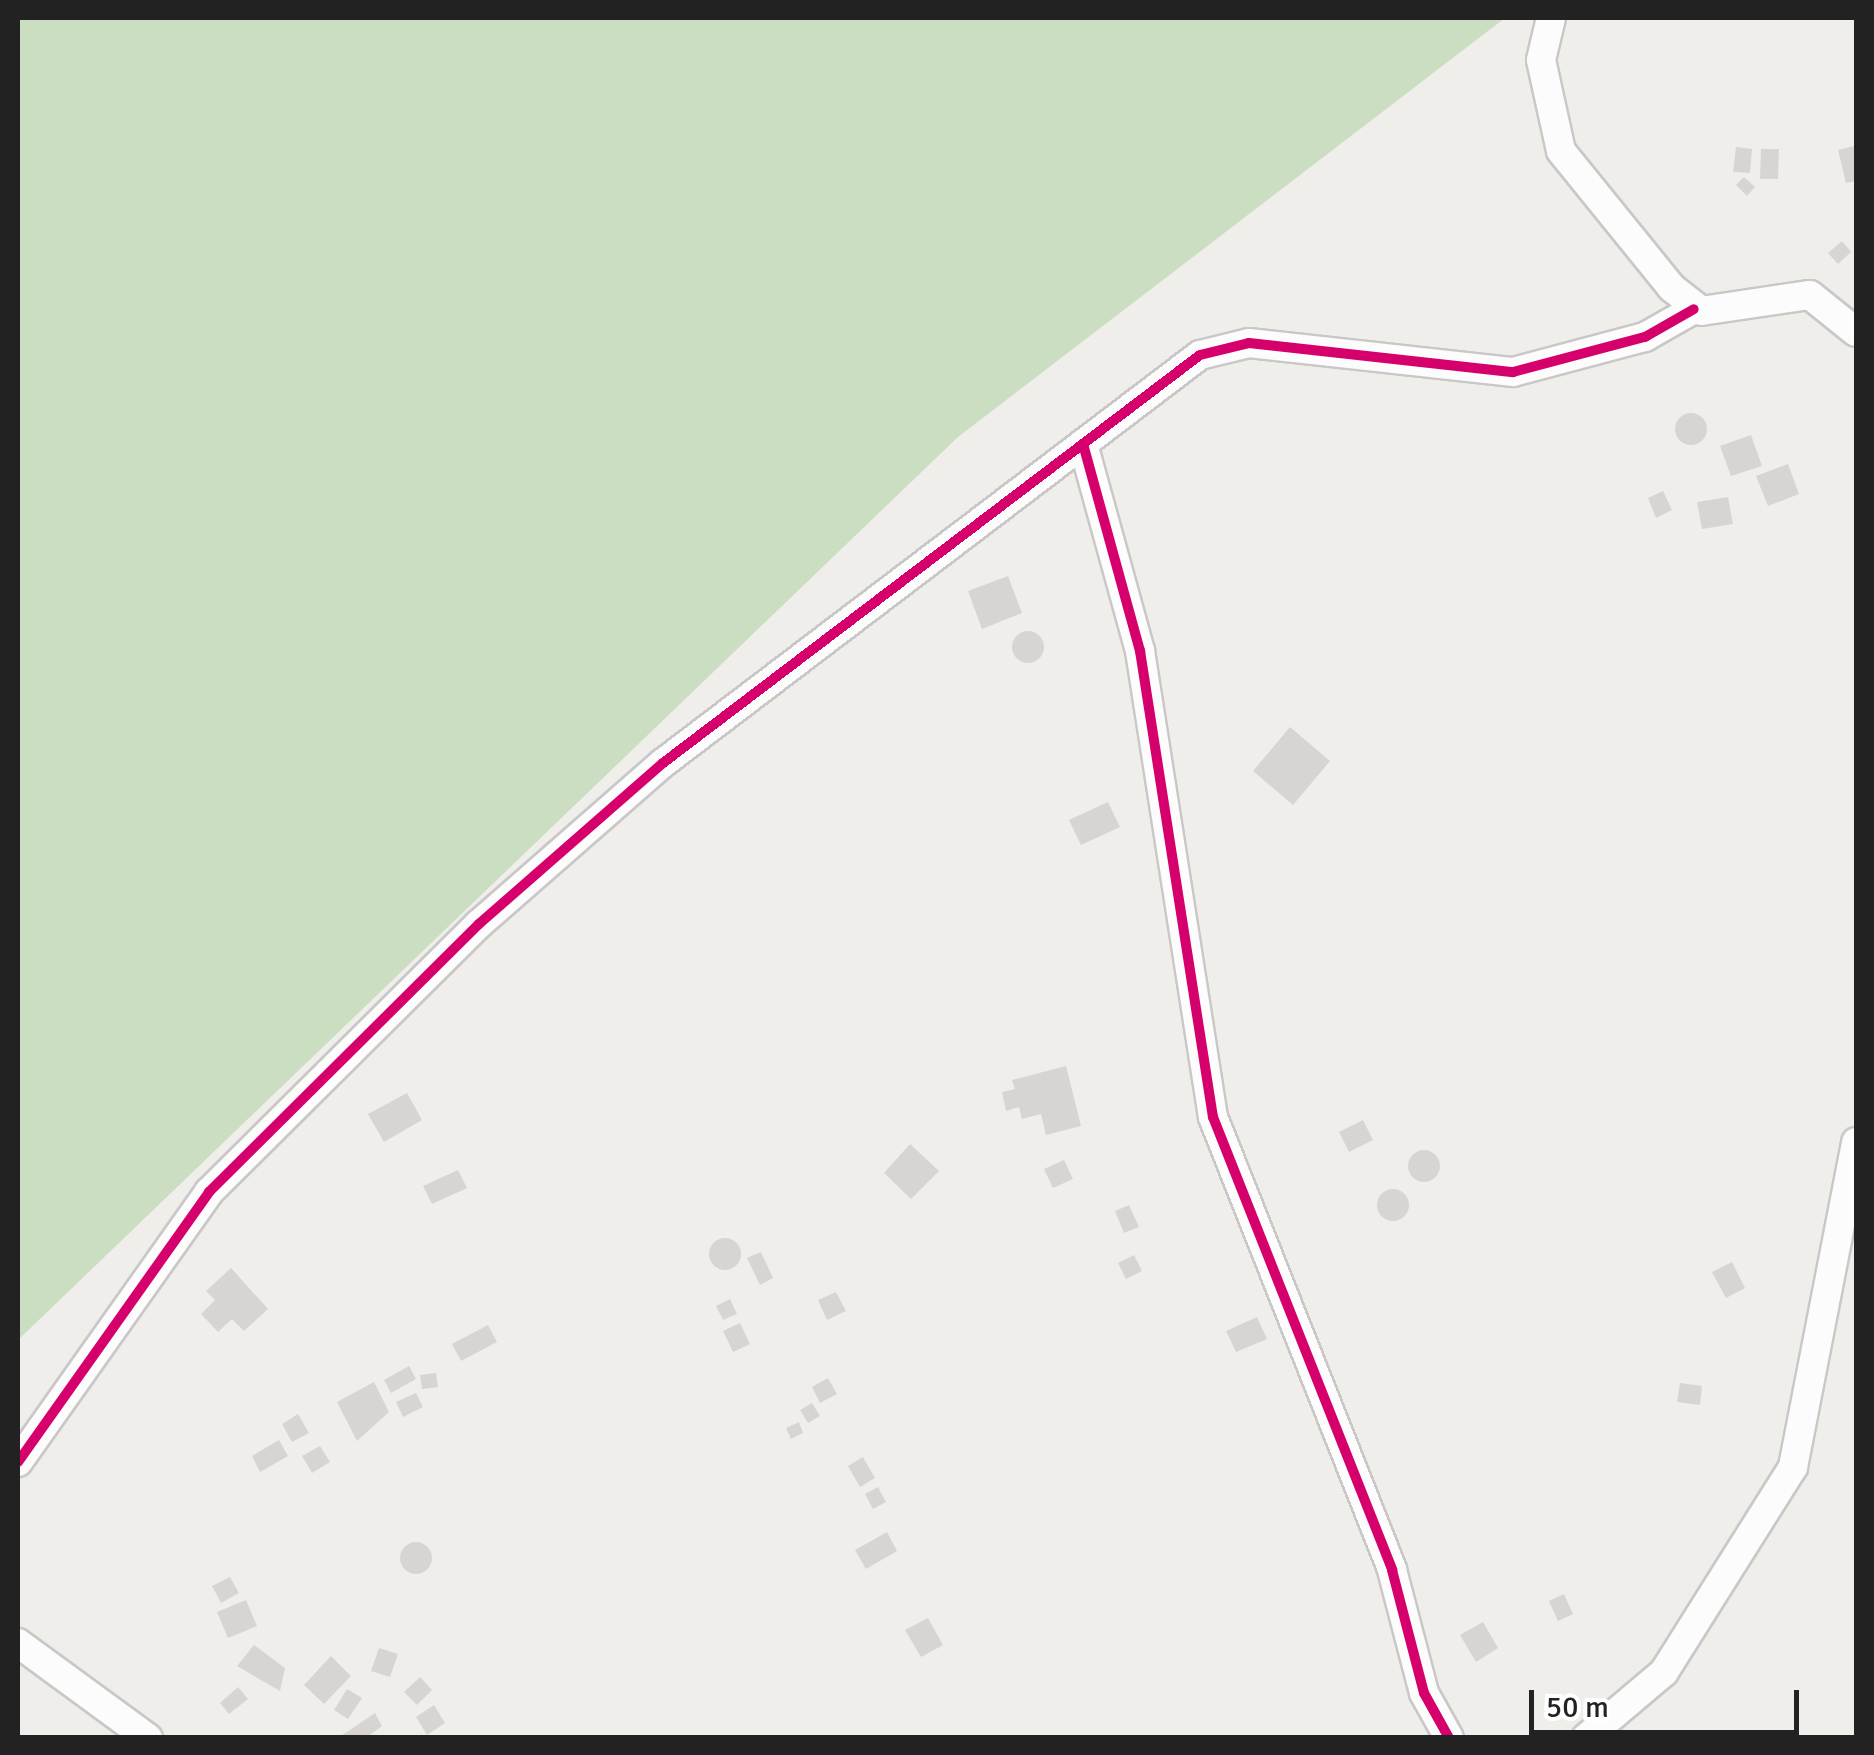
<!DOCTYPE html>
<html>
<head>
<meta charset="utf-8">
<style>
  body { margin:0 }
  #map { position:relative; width:1874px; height:1755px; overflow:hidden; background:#f0eeeb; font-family:Signika,sans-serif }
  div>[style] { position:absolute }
  .forest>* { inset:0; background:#cbdec1 }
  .building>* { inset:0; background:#d7d4d2 }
  .round { border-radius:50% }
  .roads { filter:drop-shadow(2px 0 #c9c8c7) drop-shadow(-2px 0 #c9c8c7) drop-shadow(0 2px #c9c8c7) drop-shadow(0 -2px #c9c8c7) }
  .street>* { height:28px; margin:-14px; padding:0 14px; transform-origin:14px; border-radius:14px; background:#fdfcfc }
  .cycleway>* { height:10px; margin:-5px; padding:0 5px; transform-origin:5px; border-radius:5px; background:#d6006c }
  span { translate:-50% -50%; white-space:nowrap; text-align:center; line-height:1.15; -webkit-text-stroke:8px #fff; paint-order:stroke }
  .frame { position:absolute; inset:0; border:20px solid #222; pointer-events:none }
  .scale { position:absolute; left:1529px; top:1690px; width:270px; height:45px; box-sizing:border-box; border:5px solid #222; border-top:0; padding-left:12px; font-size:30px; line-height:35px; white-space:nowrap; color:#222; -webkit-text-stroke:8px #fff; paint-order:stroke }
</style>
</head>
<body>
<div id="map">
  <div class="forest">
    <i style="clip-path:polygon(18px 18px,1505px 18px,958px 437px,18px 1340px)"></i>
  </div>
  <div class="building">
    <i style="clip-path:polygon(1854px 146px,1856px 181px,1846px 183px,1838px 150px)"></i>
    <i style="clip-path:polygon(1736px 147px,1752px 149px,1750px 173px,1733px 172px)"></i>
    <i style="clip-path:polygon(1761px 149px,1779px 149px,1778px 179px,1760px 179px)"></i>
    <i style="clip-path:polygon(1744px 177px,1755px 187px,1747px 196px,1736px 185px)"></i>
    <i style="clip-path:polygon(1842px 241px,1851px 252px,1838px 264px,1828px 253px)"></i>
    <i class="round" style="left:1675px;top:413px;width:32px;height:32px"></i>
    <i style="clip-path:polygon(1751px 435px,1762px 466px,1731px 476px,1720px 446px)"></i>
    <i style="clip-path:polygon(1788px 464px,1799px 494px,1768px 506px,1756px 476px)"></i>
    <i style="clip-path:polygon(1663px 491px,1672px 510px,1656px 518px,1648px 498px)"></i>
    <i style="clip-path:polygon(1728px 497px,1733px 524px,1702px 529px,1697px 502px)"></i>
    <i style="clip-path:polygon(1008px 576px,1022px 613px,982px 629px,968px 591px)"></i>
    <i class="round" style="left:1012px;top:631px;width:32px;height:32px"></i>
    <i style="clip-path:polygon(1290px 727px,1330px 761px,1293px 805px,1253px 771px)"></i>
    <i style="clip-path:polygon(1108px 802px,1120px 827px,1081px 845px,1069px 820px)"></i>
    <i style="clip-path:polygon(1066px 1066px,1081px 1126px,1046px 1135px,1041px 1114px,1022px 1119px,1019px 1107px,1006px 1111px,1002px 1092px,1015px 1089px,1012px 1080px)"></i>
    <i style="clip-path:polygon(407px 1093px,422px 1120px,384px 1142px,368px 1114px)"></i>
    <i style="clip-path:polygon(1363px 1120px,1373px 1140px,1349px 1152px,1339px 1132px)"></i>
    <i style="clip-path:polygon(910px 1144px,939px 1171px,911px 1199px,884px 1173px)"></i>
    <i class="round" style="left:1408px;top:1150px;width:32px;height:32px"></i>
    <i style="clip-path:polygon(1064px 1160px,1073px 1179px,1053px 1188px,1044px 1169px)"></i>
    <i style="clip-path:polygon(458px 1170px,467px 1188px,432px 1204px,423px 1186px)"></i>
    <i class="round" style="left:1377px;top:1189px;width:32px;height:32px"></i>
    <i style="clip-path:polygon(1129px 1205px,1139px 1227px,1124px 1233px,1115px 1211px)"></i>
    <i class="round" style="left:709px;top:1238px;width:32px;height:32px"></i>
    <i style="clip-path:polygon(761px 1252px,773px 1278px,760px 1285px,747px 1258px)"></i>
    <i style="clip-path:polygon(1134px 1255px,1142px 1271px,1126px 1279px,1118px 1263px)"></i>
    <i style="clip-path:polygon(1732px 1262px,1745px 1288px,1726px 1298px,1712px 1272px)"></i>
    <i style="clip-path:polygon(231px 1268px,268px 1309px,244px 1331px,232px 1319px,218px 1332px,201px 1314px,215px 1300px,206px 1291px)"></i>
    <i style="clip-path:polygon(836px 1292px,846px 1311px,827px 1320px,818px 1300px)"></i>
    <i style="clip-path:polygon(730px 1299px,737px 1314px,723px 1320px,716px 1306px)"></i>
    <i style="clip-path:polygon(1257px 1317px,1267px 1339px,1236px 1352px,1226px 1331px)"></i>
    <i style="clip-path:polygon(740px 1323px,750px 1344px,733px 1352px,723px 1331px)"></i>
    <i style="clip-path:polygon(488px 1325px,497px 1342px,461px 1361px,452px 1344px)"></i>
    <i style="clip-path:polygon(409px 1366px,416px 1379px,391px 1393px,384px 1380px)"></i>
    <i style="clip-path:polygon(436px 1373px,438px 1387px,422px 1389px,420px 1375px)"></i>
    <i style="clip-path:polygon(828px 1378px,837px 1394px,820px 1403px,812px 1387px)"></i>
    <i style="clip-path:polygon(374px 1382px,389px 1412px,357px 1441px,337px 1402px)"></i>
    <i style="clip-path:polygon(1680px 1383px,1702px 1386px,1700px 1405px,1677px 1402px)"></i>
    <i style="clip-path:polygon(416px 1393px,423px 1407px,403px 1417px,396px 1402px)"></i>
    <i style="clip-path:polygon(812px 1403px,820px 1416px,808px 1423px,800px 1410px)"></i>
    <i style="clip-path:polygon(298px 1414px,309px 1433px,292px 1442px,282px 1424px)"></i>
    <i style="clip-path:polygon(799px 1422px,803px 1433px,791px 1439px,786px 1428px)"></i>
    <i style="clip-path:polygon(279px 1440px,288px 1456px,260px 1472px,252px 1456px)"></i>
    <i style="clip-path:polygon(320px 1446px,330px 1462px,312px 1473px,302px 1456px)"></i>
    <i style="clip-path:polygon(863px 1457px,875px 1478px,860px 1487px,848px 1466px)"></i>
    <i style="clip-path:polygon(878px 1487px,886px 1502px,873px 1509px,865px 1494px)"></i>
    <i style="clip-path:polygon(887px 1532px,897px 1551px,866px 1569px,855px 1550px)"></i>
    <i class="round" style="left:400px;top:1542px;width:32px;height:32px"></i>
    <i style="clip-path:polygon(230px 1577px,239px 1593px,221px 1603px,212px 1586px)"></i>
    <i style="clip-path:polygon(1564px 1594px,1573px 1614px,1558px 1621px,1549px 1601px)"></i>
    <i style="clip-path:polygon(246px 1600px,257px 1626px,228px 1638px,217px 1612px)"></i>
    <i style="clip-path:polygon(928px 1618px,943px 1645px,921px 1657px,905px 1630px)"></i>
    <i style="clip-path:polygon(1483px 1622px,1498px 1648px,1476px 1662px,1460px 1635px)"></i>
    <i style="clip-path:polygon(254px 1645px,285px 1668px,280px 1691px,237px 1666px)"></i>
    <i style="clip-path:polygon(379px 1648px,398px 1654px,390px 1677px,371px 1671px)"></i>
    <i style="clip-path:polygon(331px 1656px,351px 1676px,324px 1704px,304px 1685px)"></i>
    <i style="clip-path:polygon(420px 1677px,432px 1690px,417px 1705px,404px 1692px)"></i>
    <i style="clip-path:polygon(238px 1687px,248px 1699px,229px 1714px,220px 1703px)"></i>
    <i style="clip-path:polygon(347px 1689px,362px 1698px,348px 1719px,334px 1710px)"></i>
    <i style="clip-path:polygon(434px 1705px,445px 1723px,427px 1735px,416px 1717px)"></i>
    <i style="clip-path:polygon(375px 1713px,382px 1726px,366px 1738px,338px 1738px)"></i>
  </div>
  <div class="roads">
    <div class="street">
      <i style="left:1551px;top:18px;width:43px;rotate:103.4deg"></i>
      <i style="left:1541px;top:60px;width:93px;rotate:77.6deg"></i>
      <i style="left:1561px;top:151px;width:176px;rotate:51deg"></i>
      <i style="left:1672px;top:288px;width:37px;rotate:38deg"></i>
      <i style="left:1701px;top:311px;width:110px;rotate:-8.4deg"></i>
      <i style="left:1810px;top:295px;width:59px;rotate:38.8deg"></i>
      <i style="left:1083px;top:444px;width:215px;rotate:74.6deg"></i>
      <i style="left:1140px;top:651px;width:472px;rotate:81.1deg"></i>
      <i style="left:1213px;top:1117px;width:487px;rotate:68.4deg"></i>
      <i style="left:1392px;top:1570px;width:127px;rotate:75.4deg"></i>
      <i style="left:1424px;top:1693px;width:51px;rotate:60.9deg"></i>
      <i style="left:18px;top:1462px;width:331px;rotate:-54.7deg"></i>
      <i style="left:209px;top:1192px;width:380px;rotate:-44.8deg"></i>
      <i style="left:479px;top:924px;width:244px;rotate:-41.2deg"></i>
      <i style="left:663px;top:763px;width:674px;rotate:-37.23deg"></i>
      <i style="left:1200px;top:355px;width:50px;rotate:-13.8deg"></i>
      <i style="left:1249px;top:343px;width:266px;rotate:6.3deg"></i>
      <i style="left:1513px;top:372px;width:137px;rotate:-14.9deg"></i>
      <i style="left:1645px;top:337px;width:56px;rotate:-29.7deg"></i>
      <i style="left:18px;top:1643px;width:161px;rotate:36.2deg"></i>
      <i style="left:1586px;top:1738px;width:102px;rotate:-40.2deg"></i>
      <i style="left:1664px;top:1672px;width:242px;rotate:-57.8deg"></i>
      <i style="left:1793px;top:1467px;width:331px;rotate:-79deg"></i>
    </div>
  </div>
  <div class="cycleway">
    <i style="left:1083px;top:444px;width:215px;rotate:74.6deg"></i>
    <i style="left:1140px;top:651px;width:472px;rotate:81.1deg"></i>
    <i style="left:1213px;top:1117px;width:487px;rotate:68.4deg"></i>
    <i style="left:1392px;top:1570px;width:127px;rotate:75.4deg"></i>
    <i style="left:1424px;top:1693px;width:51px;rotate:60.9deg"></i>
    <i style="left:18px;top:1462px;width:331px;rotate:-54.7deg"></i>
    <i style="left:209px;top:1192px;width:380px;rotate:-44.8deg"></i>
    <i style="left:479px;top:924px;width:244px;rotate:-41.2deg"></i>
    <i style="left:663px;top:763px;width:674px;rotate:-37.23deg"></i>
    <i style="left:1200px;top:355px;width:50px;rotate:-13.8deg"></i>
    <i style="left:1249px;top:343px;width:266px;rotate:6.3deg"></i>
    <i style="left:1513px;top:372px;width:137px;rotate:-14.9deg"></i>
    <i style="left:1645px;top:337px;width:56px;rotate:-29.7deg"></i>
  </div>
  <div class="frame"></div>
  <div class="scale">50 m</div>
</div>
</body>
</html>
